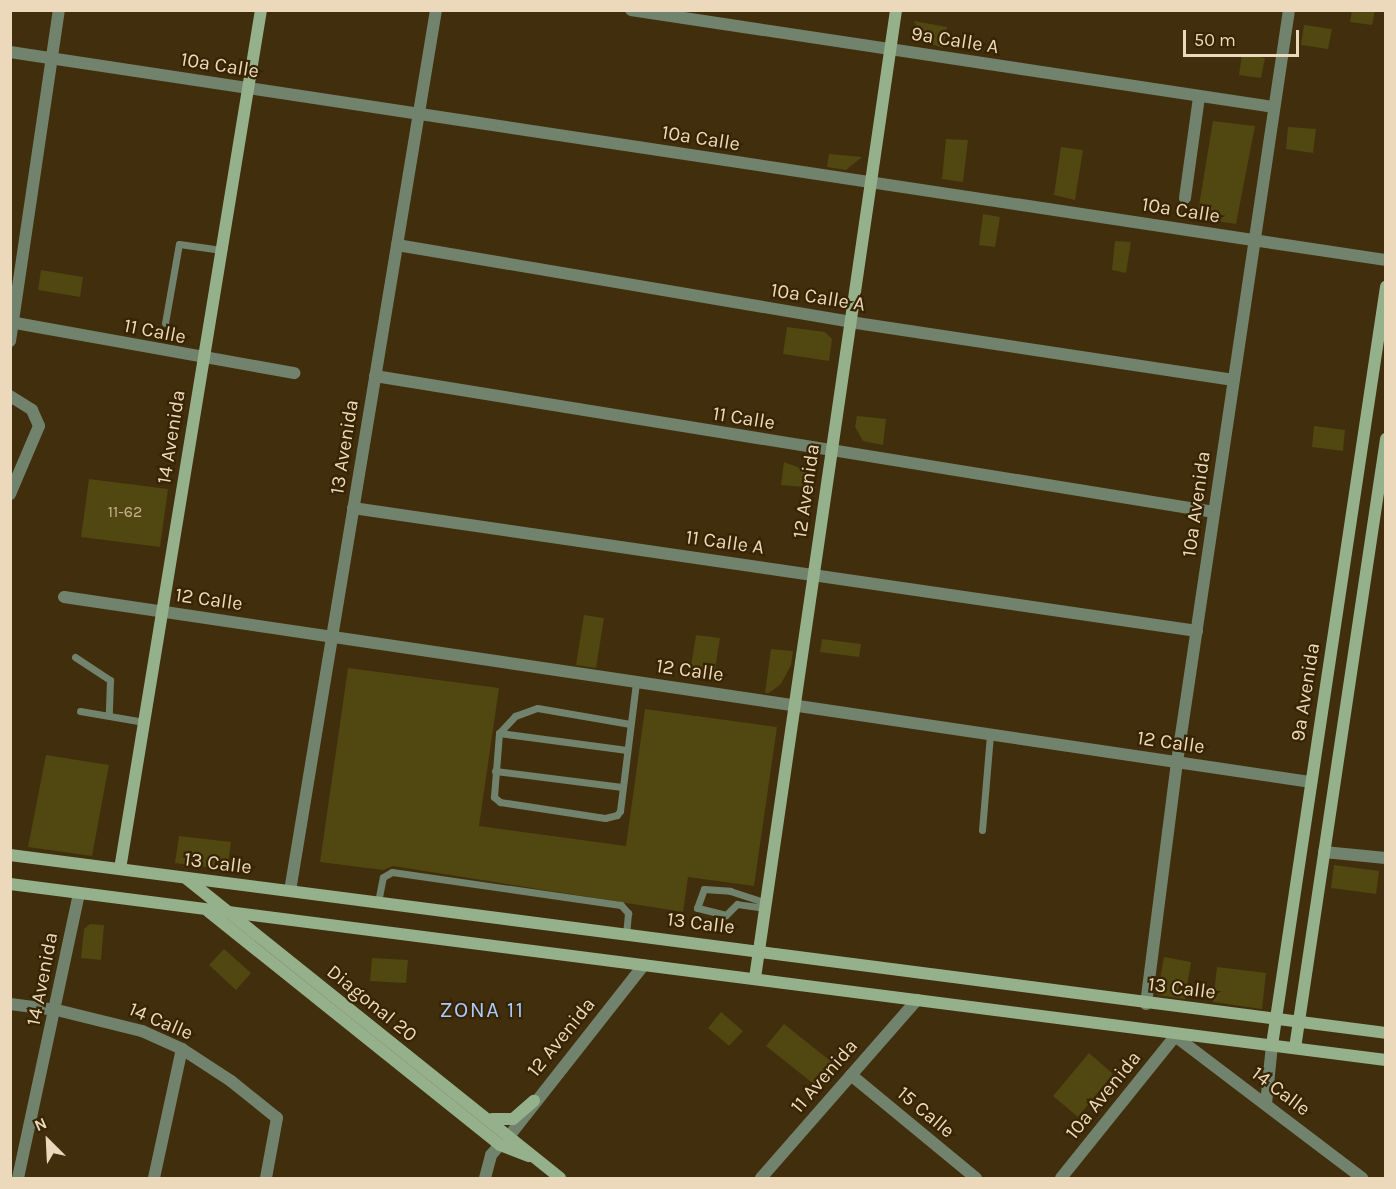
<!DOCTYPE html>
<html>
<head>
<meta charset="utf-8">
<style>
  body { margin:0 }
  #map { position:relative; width:1396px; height:1189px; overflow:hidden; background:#412e0d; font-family:Karla,sans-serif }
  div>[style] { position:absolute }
  .building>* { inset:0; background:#514710 }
  .lane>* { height:7px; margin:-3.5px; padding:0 3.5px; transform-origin:3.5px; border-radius:3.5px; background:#71836c }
  .street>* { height:12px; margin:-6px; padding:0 6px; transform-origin:6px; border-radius:6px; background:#71836c }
  .secondary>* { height:12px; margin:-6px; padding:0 6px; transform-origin:6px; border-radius:6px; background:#95b18c }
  span { translate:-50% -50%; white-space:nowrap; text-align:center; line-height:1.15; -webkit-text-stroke:4.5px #362403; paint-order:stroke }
  .number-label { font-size:16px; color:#c5b490 }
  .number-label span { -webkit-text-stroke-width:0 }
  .street-label { font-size:20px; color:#ecd8ba }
  .quarter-label { font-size:22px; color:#a9cafd; letter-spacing:1.5px }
  .frame { position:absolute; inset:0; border:12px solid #ecd8ba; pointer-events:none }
  .north { position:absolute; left:18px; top:1111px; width:60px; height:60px; -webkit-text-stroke:4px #362403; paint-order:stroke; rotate:336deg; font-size:16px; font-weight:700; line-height:24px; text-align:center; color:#ecd8ba }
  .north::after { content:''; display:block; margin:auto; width:21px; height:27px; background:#ecd8ba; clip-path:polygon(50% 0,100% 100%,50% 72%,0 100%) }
  .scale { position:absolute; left:1183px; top:30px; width:116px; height:27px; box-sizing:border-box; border:3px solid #ecd8ba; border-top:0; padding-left:8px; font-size:18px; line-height:21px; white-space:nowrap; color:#ecd8ba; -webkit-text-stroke:4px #362403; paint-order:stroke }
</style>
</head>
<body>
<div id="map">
  <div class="building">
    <i style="clip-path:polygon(1352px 10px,1375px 10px,1372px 25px,1350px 22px)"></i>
    <i style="clip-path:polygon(914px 21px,947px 27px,943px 48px,923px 41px)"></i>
    <i style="clip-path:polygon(1304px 25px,1332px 29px,1328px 49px,1301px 45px)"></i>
    <i style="clip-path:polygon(1242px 54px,1265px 58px,1261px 78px,1239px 75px)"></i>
    <i style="clip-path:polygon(1213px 121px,1255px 126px,1236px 224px,1197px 218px)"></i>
    <i style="clip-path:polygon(1288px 127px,1316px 129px,1313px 153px,1286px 149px)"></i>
    <i style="clip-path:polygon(946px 139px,968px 140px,963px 182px,942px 179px)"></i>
    <i style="clip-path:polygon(1061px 147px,1083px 150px,1075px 200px,1054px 195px)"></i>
    <i style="clip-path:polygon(829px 154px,862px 157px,846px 170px,827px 167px)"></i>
    <i style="clip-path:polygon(983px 214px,1000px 217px,995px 247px,979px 245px)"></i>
    <i style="clip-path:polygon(1115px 241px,1131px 242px,1126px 273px,1112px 270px)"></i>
    <i style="clip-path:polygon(41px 270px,83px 277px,80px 297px,38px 290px)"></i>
    <i style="clip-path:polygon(787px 327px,825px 332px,832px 339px,829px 361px,783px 354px)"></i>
    <i style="clip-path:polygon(857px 416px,886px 419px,883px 445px,863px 441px,855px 427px)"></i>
    <i style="clip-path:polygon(1314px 426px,1345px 430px,1343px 451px,1312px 447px)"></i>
    <i style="clip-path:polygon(784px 462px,805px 470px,816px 488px,781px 485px)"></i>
    <i style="clip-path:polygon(89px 479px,168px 489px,160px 547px,81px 537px)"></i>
    <i style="clip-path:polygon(584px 615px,604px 618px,596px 668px,576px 665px)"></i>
    <i style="clip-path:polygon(696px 635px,720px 638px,713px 682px,689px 678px)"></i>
    <i style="clip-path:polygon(822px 639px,861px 644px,859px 657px,820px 652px)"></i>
    <i style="clip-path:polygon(771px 649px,793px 651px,791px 665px,781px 684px,769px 693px,765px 693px)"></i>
    <i style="clip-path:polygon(348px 668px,499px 688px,479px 826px,626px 846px,645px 709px,777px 727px,754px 886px,688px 877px,683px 912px,393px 866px,383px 870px,320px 862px)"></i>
    <i style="clip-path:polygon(46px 755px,109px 765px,92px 856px,28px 847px)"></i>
    <i style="clip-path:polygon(179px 836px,231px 842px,227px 870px,175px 863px)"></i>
    <i style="clip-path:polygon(1334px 865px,1379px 871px,1376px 894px,1331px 888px)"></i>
    <i style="clip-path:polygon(90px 924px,104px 925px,101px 960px,81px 958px,84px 929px)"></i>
    <i style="clip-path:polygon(224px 949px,251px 973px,236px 990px,209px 965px)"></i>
    <i style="clip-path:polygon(1164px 957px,1191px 962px,1185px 999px,1157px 995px)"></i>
    <i style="clip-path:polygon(372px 958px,408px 960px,406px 983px,370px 981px)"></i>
    <i style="clip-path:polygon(1217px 967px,1266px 973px,1262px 1009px,1213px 1002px)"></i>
    <i style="clip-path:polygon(721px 1012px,743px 1031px,729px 1046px,708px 1028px)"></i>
    <i style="clip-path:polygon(784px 1024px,838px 1067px,820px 1089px,766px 1046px)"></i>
    <i style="clip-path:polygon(1089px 1053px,1113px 1074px,1078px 1117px,1053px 1096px)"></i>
  </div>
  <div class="lane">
    <i style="left:165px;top:323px;width:80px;rotate:-80deg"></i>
    <i style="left:179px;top:244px;width:43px;rotate:7.9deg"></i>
    <i style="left:75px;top:657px;width:42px;rotate:33.3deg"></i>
    <i style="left:110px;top:680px;width:35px;rotate:92deg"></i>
    <i style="left:80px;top:711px;width:65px;rotate:9.8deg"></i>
    <i style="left:630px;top:724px;width:94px;rotate:-170.2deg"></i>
    <i style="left:537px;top:708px;width:23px;rotate:160deg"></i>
    <i style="left:515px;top:716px;width:23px;rotate:133deg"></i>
    <i style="left:499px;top:733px;width:64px;rotate:94.5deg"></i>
    <i style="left:494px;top:797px;width:8px;rotate:40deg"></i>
    <i style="left:500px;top:802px;width:106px;rotate:8.7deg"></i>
    <i style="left:605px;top:818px;width:12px;rotate:-14deg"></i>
    <i style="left:617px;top:815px;width:5px;rotate:-53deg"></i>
    <i style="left:620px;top:811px;width:130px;rotate:-82.9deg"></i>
    <i style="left:499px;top:733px;width:129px;rotate:7.6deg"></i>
    <i style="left:495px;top:771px;width:128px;rotate:7.2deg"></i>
    <i style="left:982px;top:830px;width:95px;rotate:-85.2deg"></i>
    <i style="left:378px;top:902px;width:25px;rotate:-79deg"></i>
    <i style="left:383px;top:877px;width:10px;rotate:-29deg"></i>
    <i style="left:392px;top:872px;width:231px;rotate:8.2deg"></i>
    <i style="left:621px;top:905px;width:11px;rotate:49deg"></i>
    <i style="left:628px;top:913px;width:21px;rotate:95deg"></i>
    <i style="left:765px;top:908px;width:28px;rotate:-172deg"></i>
    <i style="left:737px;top:904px;width:16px;rotate:135deg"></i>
    <i style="left:726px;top:915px;width:30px;rotate:-166deg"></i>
    <i style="left:697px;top:908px;width:20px;rotate:-70deg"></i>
    <i style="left:704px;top:889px;width:26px;rotate:4deg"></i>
    <i style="left:730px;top:891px;width:38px;rotate:18deg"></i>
  </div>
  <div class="street">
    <i style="left:631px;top:10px;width:650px;rotate:8.58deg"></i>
    <i style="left:10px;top:52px;width:1392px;rotate:8.6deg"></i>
    <i style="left:1185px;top:198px;width:102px;rotate:-82.1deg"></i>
    <i style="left:397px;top:245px;width:459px;rotate:9.6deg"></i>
    <i style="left:850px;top:322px;width:388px;rotate:8.6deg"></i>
    <i style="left:10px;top:322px;width:289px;rotate:10.2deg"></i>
    <i style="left:10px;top:341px;width:335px;rotate:-81.6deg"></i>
    <i style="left:375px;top:376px;width:850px;rotate:9.21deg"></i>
    <i style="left:10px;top:396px;width:26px;rotate:32deg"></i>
    <i style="left:32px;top:410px;width:17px;rotate:66deg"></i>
    <i style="left:39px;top:426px;width:74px;rotate:113.1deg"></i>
    <i style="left:353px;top:508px;width:853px;rotate:8.29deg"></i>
    <i style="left:64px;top:597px;width:1261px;rotate:8.44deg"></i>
    <i style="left:1324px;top:852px;width:62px;rotate:5.5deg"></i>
    <i style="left:290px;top:891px;width:893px;rotate:-80.59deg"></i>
    <i style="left:10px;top:1004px;width:47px;rotate:7.3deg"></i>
    <i style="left:57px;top:1010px;width:88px;rotate:13.9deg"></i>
    <i style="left:142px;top:1031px;width:44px;rotate:24.2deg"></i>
    <i style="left:182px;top:1049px;width:59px;rotate:33.1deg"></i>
    <i style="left:231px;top:1081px;width:59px;rotate:38.8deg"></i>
    <i style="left:277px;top:1118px;width:61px;rotate:100.4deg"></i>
    <i style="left:1146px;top:1004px;width:244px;rotate:-82.7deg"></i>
    <i style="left:1177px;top:762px;width:760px;rotate:-81.53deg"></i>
    <i style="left:851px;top:1075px;width:162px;rotate:39.5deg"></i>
    <i style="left:1266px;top:1104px;width:59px;rotate:-84.2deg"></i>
    <i style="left:510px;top:1135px;width:216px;rotate:-51.8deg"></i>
    <i style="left:18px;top:1178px;width:291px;rotate:-77.9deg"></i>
    <i style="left:154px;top:1178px;width:132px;rotate:-77.8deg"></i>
    <i style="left:485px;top:1178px;width:24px;rotate:-75deg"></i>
    <i style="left:491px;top:1155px;width:13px;rotate:-48deg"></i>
    <i style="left:761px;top:1178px;width:237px;rotate:-48.8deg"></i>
    <i style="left:1061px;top:1178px;width:182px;rotate:-51.2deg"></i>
    <i style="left:1175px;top:1036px;width:235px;rotate:37.2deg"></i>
  </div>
  <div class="secondary">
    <i style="left:10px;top:855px;width:1387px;rotate:7.37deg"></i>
    <i style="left:120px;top:869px;width:870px;rotate:-80.68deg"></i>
    <i style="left:187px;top:879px;width:478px;rotate:38.7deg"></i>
    <i style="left:10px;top:884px;width:1387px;rotate:7.29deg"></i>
    <i style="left:208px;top:911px;width:374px;rotate:38.7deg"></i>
    <i style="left:500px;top:1145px;width:31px;rotate:21deg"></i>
    <i style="left:755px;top:978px;width:978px;rotate:-81.71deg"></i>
    <i style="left:1272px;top:1045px;width:767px;rotate:-81.45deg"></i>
    <i style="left:1295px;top:1048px;width:616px;rotate:-81.5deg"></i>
    <i style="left:492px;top:1119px;width:21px"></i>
    <i style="left:513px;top:1119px;width:28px;rotate:-41deg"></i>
  </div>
  <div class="number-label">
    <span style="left:125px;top:512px">11-62</span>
  </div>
  <div class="street-label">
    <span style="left:955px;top:40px;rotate:9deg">9a Calle A</span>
    <span style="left:220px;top:65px;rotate:9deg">10a Calle</span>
    <span style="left:701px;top:138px;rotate:9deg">10a Calle</span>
    <span style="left:1181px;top:210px;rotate:9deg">10a Calle</span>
    <span style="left:818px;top:297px;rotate:9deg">10a Calle A</span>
    <span style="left:155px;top:331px;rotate:11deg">11 Calle</span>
    <span style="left:744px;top:418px;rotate:9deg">11 Calle</span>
    <span style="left:171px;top:437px;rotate:-81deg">14 Avenida</span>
    <span style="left:344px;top:447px;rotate:-81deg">13 Avenida</span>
    <span style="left:806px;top:491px;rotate:-82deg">12 Avenida</span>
    <span style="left:1196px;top:504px;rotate:-82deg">10a Avenida</span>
    <span style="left:725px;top:542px;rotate:8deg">11 Calle A</span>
    <span style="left:209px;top:599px;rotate:8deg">12 Calle</span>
    <span style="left:690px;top:670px;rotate:8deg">12 Calle</span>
    <span style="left:1305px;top:692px;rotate:-81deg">9a Avenida</span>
    <span style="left:1171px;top:742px;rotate:8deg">12 Calle</span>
    <span style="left:218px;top:863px;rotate:7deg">13 Calle</span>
    <span style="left:701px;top:923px;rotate:7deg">13 Calle</span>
    <span style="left:42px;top:979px;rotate:-79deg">14 Avenida</span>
    <span style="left:1182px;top:988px;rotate:7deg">13 Calle</span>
    <span style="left:372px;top:1003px;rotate:39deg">Diagonal 20</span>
    <span style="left:161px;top:1021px;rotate:23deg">14 Calle</span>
    <span style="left:561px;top:1037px;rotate:-51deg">12 Avenida</span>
    <span style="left:824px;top:1076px;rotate:-49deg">11 Avenida</span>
    <span style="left:1281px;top:1091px;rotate:37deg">14 Calle</span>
    <span style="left:1103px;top:1095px;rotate:-51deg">10a Avenida</span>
    <span style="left:926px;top:1112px;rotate:40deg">15 Calle</span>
  </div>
  <div class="quarter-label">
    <span style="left:482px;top:1011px">ZONA 11</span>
  </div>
  <div class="frame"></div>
  <div class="north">N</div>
  <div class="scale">50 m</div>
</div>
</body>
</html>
